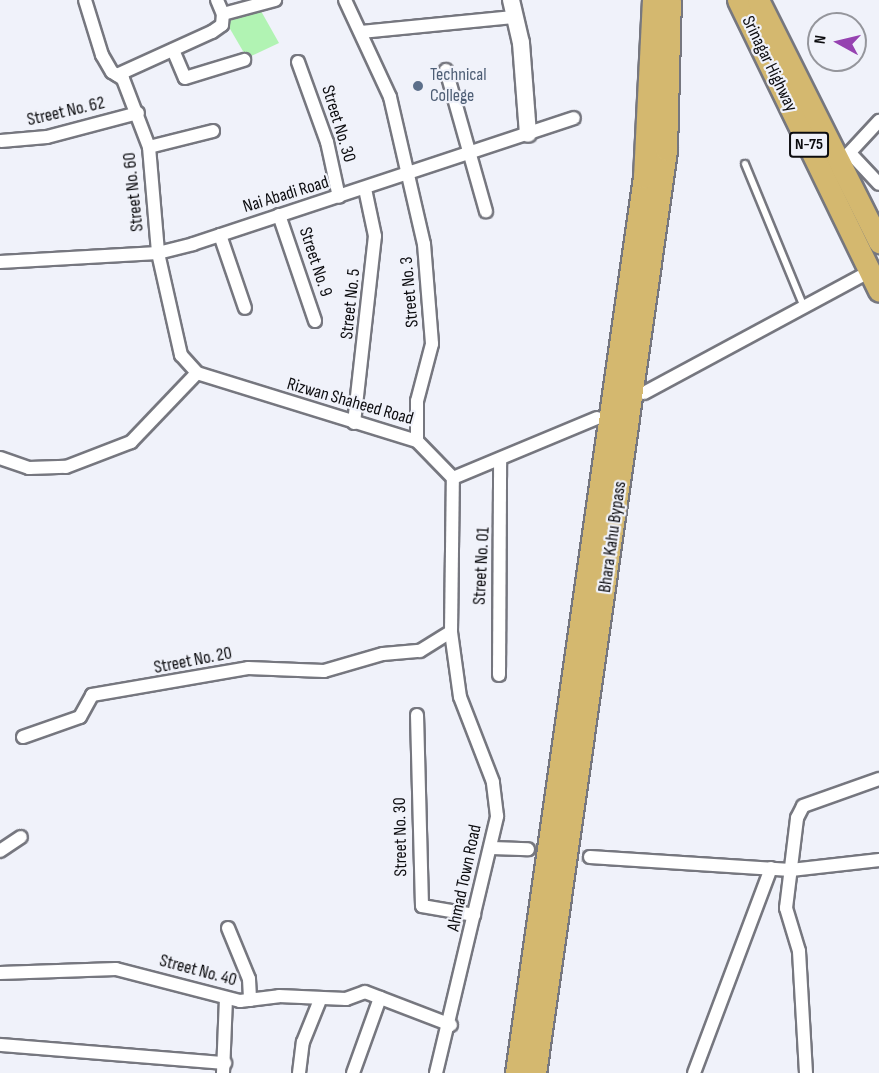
<!DOCTYPE html>
<html>
<head>
<meta charset="utf-8">
<style>
  body { margin:0 }
  #map { position:relative; width:879px; height:1073px; overflow:hidden; background:#f0f2fa; font-family:"Sofia Sans Condensed",sans-serif }
  div>[style] { position:absolute }
  .green>* { inset:0; background:#b1f3b3 }
  .street-tunnel>* { height:12px; margin-top:-6px; transform-origin:0; background:repeating-linear-gradient(90deg,#ced0d7 0 12px,transparent 0 18px) }
  .roads { filter:drop-shadow(2px 0 #76777f) drop-shadow(-2px 0 #76777f) drop-shadow(0 2px #76777f) drop-shadow(0 -2px #76777f) }
  .lane>* { height:6px; margin:-3px; padding:0 3px; transform-origin:3px; border-radius:3px; background:#fff }
  .street>* { height:12px; margin:-6px; padding:0 6px; transform-origin:6px; border-radius:6px; background:#fff }
  .secondary>* { height:16px; margin:-8px; padding:0 8px; transform-origin:8px; border-radius:8px; background:#fff }
  .highway>* { height:21px; margin:-10.5px; padding:0 10.5px; transform-origin:10.5px; border-radius:10.5px; background:#d4b86f }
  .dots>* { width:16px; height:16px; translate:-50% -50%; box-sizing:border-box; border:3px solid #f0f2fa; border-radius:50% }
  span { translate:-50% -50%; white-space:nowrap; text-align:center; line-height:1.15; -webkit-text-stroke:4.5px #f0f2fa; paint-order:stroke }
  .shield-label span { padding:2px 4px; background:#f0f2fa; border:2px solid; border-radius:4px; -webkit-text-stroke-width:0 }
  .shield-label { font-size:16px; color:#0c0c0f; font-weight:700 }
  .street-label { font-size:18px; color:#0c0c0f }
  .service-label { font-size:18px; color:#4e5e75 }
  .left { translate:0 -50%; text-align:left }
  .north { position:absolute; left:807px; top:12px; width:60px; height:60px; box-sizing:border-box; background:#f0f2fa; border:2px solid #95969c; border-radius:50%; rotate:278deg; font-size:16px; font-weight:700; line-height:24px; text-align:center; color:#0c0c0f }
  .north::after { content:''; display:block; margin:auto; width:21px; height:27px; background:#9642b1; clip-path:polygon(50% 0,100% 100%,50% 72%,0 100%) }
</style>
</head>
<body>
<div id="map">
  <div class="green">
    <i style="clip-path:polygon(261px 11px,279px 43px,247px 58px,226px 22px)"></i>
  </div>
  <div class="street-tunnel">
    <i style="left:528px;top:849px;width:63px;rotate:7.4deg"></i>
  </div>
  <div class="roads">
    <div class="lane">
      <i style="left:745px;top:164px;width:155px;rotate:67.6deg"></i>
    </div>
    <div class="street">
      <i style="left:85px;top:0;width:58px;rotate:72.8deg"></i>
      <i style="left:102px;top:55px;width:20px;rotate:60deg"></i>
      <i style="left:112px;top:72px;width:13px;rotate:32deg"></i>
      <i style="left:123px;top:79px;width:73px;rotate:69.1deg"></i>
      <i style="left:149px;top:147px;width:106px;rotate:85.1deg"></i>
      <i style="left:158px;top:253px;width:105px;rotate:77.3deg"></i>
      <i style="left:181px;top:355px;width:24px;rotate:48deg"></i>
      <i style="left:197px;top:373px;width:230px;rotate:17.2deg"></i>
      <i style="left:417px;top:441px;width:52px;rotate:45.8deg"></i>
      <i style="left:453px;top:478px;width:156px;rotate:-22.6deg"></i>
      <i style="left:217px;top:0;width:15px;rotate:67deg"></i>
      <i style="left:345px;top:0;width:107px;rotate:65.1deg"></i>
      <i style="left:390px;top:97px;width:151px;rotate:77deg"></i>
      <i style="left:424px;top:244px;width:100px;rotate:85.4deg"></i>
      <i style="left:432px;top:344px;width:59px;rotate:104.7deg"></i>
      <i style="left:417px;top:401px;width:40px;rotate:90deg"></i>
      <i style="left:223px;top:14px;width:54px;rotate:-15.1deg"></i>
      <i style="left:361px;top:32px;width:153px;rotate:-5.6deg"></i>
      <i style="left:173px;top:50px;width:30px;rotate:67deg"></i>
      <i style="left:185px;top:78px;width:62px;rotate:-17deg"></i>
      <i style="left:298px;top:62px;width:85px;rotate:70.1deg"></i>
      <i style="left:327px;top:142px;width:56px;rotate:77.7deg"></i>
      <i style="left:446px;top:70px;width:147px;rotate:74.2deg"></i>
      <i style="left:117px;top:75px;width:104px;rotate:-24.4deg"></i>
      <i style="left:212px;top:32px;width:12px;rotate:-35deg"></i>
      <i style="left:222px;top:25px;width:11px;rotate:-85deg"></i>
      <i style="left:1px;top:141px;width:46px;rotate:-5deg"></i>
      <i style="left:47px;top:137px;width:94px;rotate:-14.8deg"></i>
      <i style="left:149px;top:147px;width:66px;rotate:-14deg"></i>
      <i style="left:850px;top:153px;width:42px;rotate:46.9deg"></i>
      <i style="left:839px;top:164px;width:59px;rotate:-47.1deg"></i>
      <i style="left:279px;top:215px;width:112px;rotate:71.2deg"></i>
      <i style="left:220px;top:235px;width:77px;rotate:71.1deg"></i>
      <i style="left:0;top:262px;width:158px;rotate:-3.3deg"></i>
      <i style="left:158px;top:253px;width:36px;rotate:-14deg"></i>
      <i style="left:193px;top:244px;width:401px;rotate:-18.3deg"></i>
      <i style="left:644px;top:393px;width:255px;rotate:-28.3deg"></i>
      <i style="left:354px;top:423px;width:188px;rotate:-83.6deg"></i>
      <i style="left:375px;top:236px;width:48px;rotate:-102deg"></i>
      <i style="left:0;top:458px;width:31px;rotate:19deg"></i>
      <i style="left:29px;top:468px;width:37px;rotate:-2deg"></i>
      <i style="left:66px;top:467px;width:70px;rotate:-21deg"></i>
      <i style="left:131px;top:442px;width:95px;rotate:-46.3deg"></i>
      <i style="left:499px;top:675px;width:216px;rotate:-89.7deg"></i>
      <i style="left:417px;top:715px;width:191px;rotate:88.5deg"></i>
      <i style="left:422px;top:906px;width:53px;rotate:9.8deg"></i>
      <i style="left:23px;top:737px;width:60px;rotate:-19.3deg"></i>
      <i style="left:80px;top:717px;width:25px;rotate:-61deg"></i>
      <i style="left:92px;top:695px;width:158px;rotate:-9.8deg"></i>
      <i style="left:248px;top:668px;width:76px;rotate:2.3deg"></i>
      <i style="left:324px;top:671px;width:61px;rotate:-16.1deg"></i>
      <i style="left:383px;top:654px;width:37px;rotate:-5deg"></i>
      <i style="left:420px;top:651px;width:36px;rotate:-32deg"></i>
      <i style="left:492px;top:848px;width:36px;rotate:2deg"></i>
      <i style="left:0;top:851px;width:25px;rotate:-34deg"></i>
      <i style="left:590px;top:857px;width:201px;rotate:3.7deg"></i>
      <i style="left:791px;top:870px;width:89px;rotate:-6.5deg"></i>
      <i style="left:228px;top:928px;width:55px;rotate:67.6deg"></i>
      <i style="left:249px;top:979px;width:21px;rotate:87deg"></i>
      <i style="left:0;top:973px;width:116px;rotate:-2deg"></i>
      <i style="left:116px;top:969px;width:128px;rotate:14.5deg"></i>
      <i style="left:240px;top:1001px;width:39px;rotate:-7deg"></i>
      <i style="left:279px;top:996px;width:67px;rotate:2.6deg"></i>
      <i style="left:346px;top:999px;width:20px;rotate:-20deg"></i>
      <i style="left:365px;top:992px;width:92px;rotate:21deg"></i>
      <i style="left:0;top:1045px;width:226px;rotate:4.6deg"></i>
      <i style="left:223px;top:1073px;width:75px;rotate:-87.7deg"></i>
      <i style="left:299px;top:1073px;width:31px;rotate:-83deg"></i>
      <i style="left:303px;top:1042px;width:45px;rotate:-68deg"></i>
      <i style="left:353px;top:1073px;width:80px;rotate:-70.2deg"></i>
      <i style="left:436px;top:1073px;width:264px;rotate:-76.6deg"></i>
      <i style="left:497px;top:816px;width:34px;rotate:-97deg"></i>
      <i style="left:493px;top:782px;width:91px;rotate:-111.2deg"></i>
      <i style="left:460px;top:697px;width:66px;rotate:-97.9deg"></i>
      <i style="left:451px;top:632px;width:154px;rotate:-89.3deg"></i>
      <i style="left:694px;top:1073px;width:219px;rotate:-69.4deg"></i>
      <i style="left:806px;top:1073px;width:122px;rotate:-93.3deg"></i>
      <i style="left:799px;top:951px;width:45px;rotate:-106.8deg"></i>
      <i style="left:786px;top:908px;width:91px;rotate:-83deg"></i>
      <i style="left:797px;top:818px;width:13px;rotate:-63deg"></i>
      <i style="left:803px;top:806px;width:81px;rotate:-19.6deg"></i>
    </div>
    <div class="secondary">
      <i style="left:511px;top:0;width:44px;rotate:76.9deg"></i>
      <i style="left:521px;top:43px;width:91px;rotate:85.6deg"></i>
    </div>
    <div class="highway">
      <i style="left:738px;top:0;width:323px;rotate:64.1deg"></i>
      <i style="left:758px;top:0;width:271px;rotate:63.4deg"></i>
      <i style="left:516px;top:1073px;width:905px;rotate:-81.87deg"></i>
      <i style="left:644px;top:177px;width:177px;rotate:-87.1deg"></i>
      <i style="left:535px;top:1073px;width:932px;rotate:-81.92deg"></i>
      <i style="left:666px;top:150px;width:150px;rotate:-88.5deg"></i>
    </div>
  </div>
  <div class="dots">
    <i style="left:418px;top:86px;background:#5c6f8a"></i>
  </div>
  <div class="shield-label">
    <span style="left:809px;top:145px">N-75</span>
  </div>
  <div class="street-label">
    <span style="left:769px;top:64px;rotate:64deg">Srinagar Highway</span>
    <span style="left:66px;top:112px;rotate:-13deg">Street No. 62</span>
    <span style="left:338px;top:124px;rotate:73deg">Street No. 30</span>
    <span style="left:134px;top:192px;rotate:-96deg">Street No. 60</span>
    <span style="left:286px;top:195px;rotate:-17deg">Nai Abadi Road</span>
    <span style="left:315px;top:262px;rotate:72deg">Street No. 9</span>
    <span style="left:410px;top:292px;rotate:-95deg">Street No. 3</span>
    <span style="left:351px;top:304px;rotate:-84deg">Street No. 5</span>
    <span style="left:350px;top:402px;rotate:16deg">Rizwan Shaheed Road</span>
    <span style="left:613px;top:537px;rotate:-82deg">Bhara Kahu Bypass</span>
    <span style="left:482px;top:566px;rotate:-87deg">Street No. 01</span>
    <span style="left:193px;top:661px;rotate:-11deg">Street No. 20</span>
    <span style="left:401px;top:837px;rotate:-91deg">Street No. 30</span>
    <span style="left:465px;top:878px;rotate:-78deg">Ahmad Town Road</span>
    <span style="left:198px;top:971px;rotate:15deg">Street No. 40</span>
  </div>
  <div class="service-label">
    <span class="left" style="left:430px;top:86px">Technical<br>College</span>
  </div>
  <div class="north">N</div>
</div>
</body>
</html>
